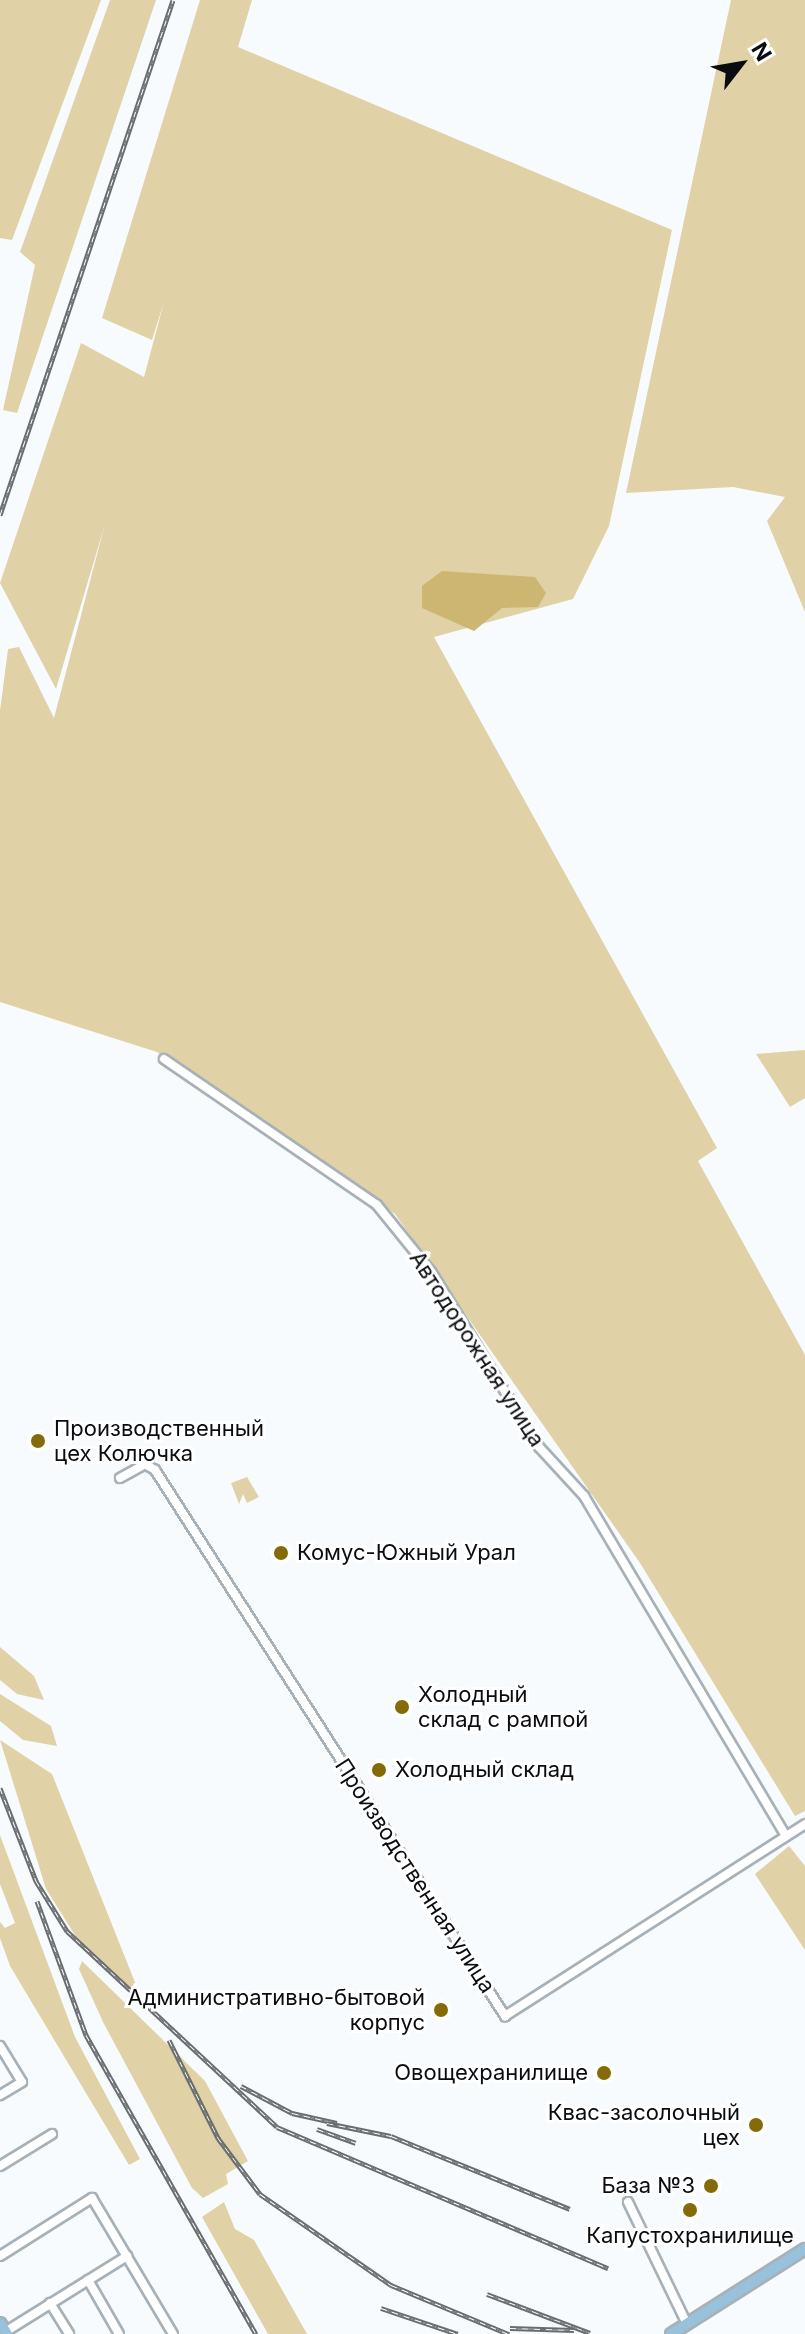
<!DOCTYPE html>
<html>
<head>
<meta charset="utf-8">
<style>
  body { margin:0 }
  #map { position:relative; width:805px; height:2334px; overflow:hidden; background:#f7fbfe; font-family:Inter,sans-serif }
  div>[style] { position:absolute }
  .green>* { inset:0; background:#e0d2a6 }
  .water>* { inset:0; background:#ccb671 }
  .roads { filter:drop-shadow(2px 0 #a8b1b7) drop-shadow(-2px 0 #a8b1b7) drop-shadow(0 2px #a8b1b7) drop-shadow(0 -2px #a8b1b7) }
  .minor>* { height:8px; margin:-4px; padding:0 4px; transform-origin:4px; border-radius:4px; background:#fff }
  .major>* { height:10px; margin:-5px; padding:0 5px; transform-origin:5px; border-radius:5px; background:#98c1dc }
  .rail>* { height:5px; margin-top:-2.5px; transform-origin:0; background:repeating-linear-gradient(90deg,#fff 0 6px,#6a6d70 0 12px); box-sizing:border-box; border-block:2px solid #6a6d70 }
  .dots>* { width:22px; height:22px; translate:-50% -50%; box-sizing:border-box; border:4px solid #fff; border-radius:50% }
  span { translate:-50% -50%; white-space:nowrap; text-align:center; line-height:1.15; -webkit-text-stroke:6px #fff; paint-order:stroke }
  .street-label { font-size:22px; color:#0a0c0f }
  .poi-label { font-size:22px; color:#0a0c0f }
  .left { translate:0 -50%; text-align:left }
  .right { translate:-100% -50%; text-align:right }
  .north { position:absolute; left:701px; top:24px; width:80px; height:80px; -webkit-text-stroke:6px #fff; paint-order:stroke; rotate:59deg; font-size:22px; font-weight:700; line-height:32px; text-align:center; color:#0a0c0f }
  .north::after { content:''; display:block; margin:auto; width:28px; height:36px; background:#0a0c0f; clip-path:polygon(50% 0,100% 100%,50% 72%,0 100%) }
</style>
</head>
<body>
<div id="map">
  <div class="green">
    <i style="clip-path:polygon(0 0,101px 0,12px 240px,0 238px)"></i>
    <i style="clip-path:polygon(110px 0,156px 0,17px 413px,3px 410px,35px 265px,20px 252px)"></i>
    <i style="clip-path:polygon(200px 0,252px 0,238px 47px,672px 230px,609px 526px,573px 599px,434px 637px,717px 1148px,698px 1161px,805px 1355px,805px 1811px,795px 1816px,640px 1563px,395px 1214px,157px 1052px,0 1002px,0 711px,8px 649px,19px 647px,54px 718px,105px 524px,56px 689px,0 583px,81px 343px,144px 377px,164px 302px,152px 340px,102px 318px)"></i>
    <i style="clip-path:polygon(731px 0,805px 0,805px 612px,767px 521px,785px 497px,733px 487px,626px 493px)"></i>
    <i style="clip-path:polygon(805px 1050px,805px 1098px,790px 1107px,756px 1054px)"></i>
    <i style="clip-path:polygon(247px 1477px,259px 1497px,247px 1503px,243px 1494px,239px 1504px,231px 1483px)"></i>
    <i style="clip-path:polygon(0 1647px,34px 1676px,44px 1700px,17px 1694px,0 1680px)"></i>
    <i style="clip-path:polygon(0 1694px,51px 1726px,57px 1746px,23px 1740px,0 1721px)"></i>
    <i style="clip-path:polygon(0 1740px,52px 1774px,142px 2000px,165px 2023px,78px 1940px,46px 1889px)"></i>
    <i style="clip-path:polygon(0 1835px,75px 2037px,140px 2159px,129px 2165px,10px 1966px,0 1938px,0 1922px,5px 1928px,15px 1923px,0 1884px)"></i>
    <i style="clip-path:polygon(789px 1846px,805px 1866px,805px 1950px,755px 1874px)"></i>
    <i style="clip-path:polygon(82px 1961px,205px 2081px,248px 2161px,226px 2174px,228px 2184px,203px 2198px,192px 2188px,103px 2022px,79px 1969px)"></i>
    <i style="clip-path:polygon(224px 2202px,235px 2229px,254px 2240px,307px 2334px,268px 2334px,202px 2217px)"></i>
  </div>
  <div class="water">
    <i style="clip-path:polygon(442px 571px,535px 577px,546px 593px,538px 607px,502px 608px,474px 631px,422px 608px,422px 586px)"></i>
  </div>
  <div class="roads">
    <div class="minor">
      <i style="left:164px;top:1059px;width:258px;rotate:34.4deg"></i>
      <i style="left:377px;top:1205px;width:87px;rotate:51deg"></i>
      <i style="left:432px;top:1273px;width:204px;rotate:58.4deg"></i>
      <i style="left:539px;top:1447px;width:67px;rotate:47.4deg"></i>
      <i style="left:584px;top:1496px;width:395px;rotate:59.3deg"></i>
      <i style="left:120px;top:1478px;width:29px;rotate:-29deg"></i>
      <i style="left:145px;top:1464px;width:12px;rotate:31deg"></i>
      <i style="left:155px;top:1470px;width:649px;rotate:57.34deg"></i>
      <i style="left:505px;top:2016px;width:356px;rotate:-32.6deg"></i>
      <i style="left:0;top:2046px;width:42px;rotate:58.6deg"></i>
      <i style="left:22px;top:2082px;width:26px;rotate:149deg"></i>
      <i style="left:0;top:2166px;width:61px;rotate:-31.6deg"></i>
      <i style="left:628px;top:2202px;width:136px;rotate:64.2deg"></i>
      <i style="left:0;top:2256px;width:109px;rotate:-32.2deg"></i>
      <i style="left:92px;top:2198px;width:158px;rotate:59.2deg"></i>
      <i style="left:88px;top:2280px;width:62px;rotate:60.1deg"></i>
      <i style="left:50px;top:2303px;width:36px;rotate:58deg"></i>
      <i style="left:5px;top:2332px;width:144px;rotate:-31.9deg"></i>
    </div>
    <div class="major">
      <i style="left:0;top:2323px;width:13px;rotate:58deg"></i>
      <i style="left:671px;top:2334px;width:159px;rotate:-32.4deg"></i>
    </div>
  </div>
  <div class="rail">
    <i style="left:0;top:515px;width:543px;rotate:-71.43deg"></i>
    <i style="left:0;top:1788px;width:100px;rotate:68.8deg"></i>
    <i style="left:36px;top:1881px;width:59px;rotate:58.2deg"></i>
    <i style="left:67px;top:1931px;width:287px;rotate:43deg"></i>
    <i style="left:277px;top:2127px;width:360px;rotate:23.1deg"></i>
    <i style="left:37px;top:1901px;width:143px;rotate:69.9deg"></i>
    <i style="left:86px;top:2035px;width:344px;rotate:60.4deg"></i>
    <i style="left:169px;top:2040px;width:110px;rotate:63.4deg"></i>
    <i style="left:218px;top:2138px;width:70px;rotate:53.1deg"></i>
    <i style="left:260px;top:2194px;width:160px;rotate:34.8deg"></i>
    <i style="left:391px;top:2285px;width:128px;rotate:22.6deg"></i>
    <i style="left:241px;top:2086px;width:58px;rotate:27.9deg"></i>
    <i style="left:292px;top:2113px;width:46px;rotate:12.5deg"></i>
    <i style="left:327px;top:2123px;width:65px;rotate:11.5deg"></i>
    <i style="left:391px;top:2136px;width:193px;rotate:22.2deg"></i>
    <i style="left:317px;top:2129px;width:41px;rotate:19.7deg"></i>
    <i style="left:487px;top:2294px;width:110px;rotate:20.7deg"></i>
    <i style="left:381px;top:2308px;width:81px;rotate:18.7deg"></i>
    <i style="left:510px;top:2328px;width:64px;rotate:1.8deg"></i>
  </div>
  <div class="dots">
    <i style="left:38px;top:1441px;background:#846b07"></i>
    <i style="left:281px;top:1553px;background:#846b07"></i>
    <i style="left:402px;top:1707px;background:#846b07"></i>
    <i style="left:379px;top:1770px;background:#846b07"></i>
    <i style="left:441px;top:2010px;background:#846b07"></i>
    <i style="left:604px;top:2073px;background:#846b07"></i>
    <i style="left:756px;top:2125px;background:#846b07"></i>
    <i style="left:711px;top:2186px;background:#846b07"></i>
    <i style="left:690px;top:2210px;background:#846b07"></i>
  </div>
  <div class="street-label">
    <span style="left:477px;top:1349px;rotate:57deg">Автодорожная улица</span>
    <span style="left:415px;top:1876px;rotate:57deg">Производственная улица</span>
  </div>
  <div class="poi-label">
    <span class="left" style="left:54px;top:1441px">Производственный<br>цех Колючка</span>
    <span class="left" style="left:297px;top:1553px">Комус-Южный Урал</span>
    <span class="left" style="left:418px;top:1707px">Холодный<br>склад с рампой</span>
    <span class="left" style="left:395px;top:1770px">Холодный склад</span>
    <span class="right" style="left:425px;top:2010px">Административно-бытовой<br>корпус</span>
    <span class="right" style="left:588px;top:2073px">Овощехранилище</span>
    <span class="right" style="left:740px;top:2125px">Квас-засолочный<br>цех</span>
    <span class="right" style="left:695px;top:2186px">База №3</span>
    <span style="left:690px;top:2236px">Капустохранилище</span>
  </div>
  <div class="north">N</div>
</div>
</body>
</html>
